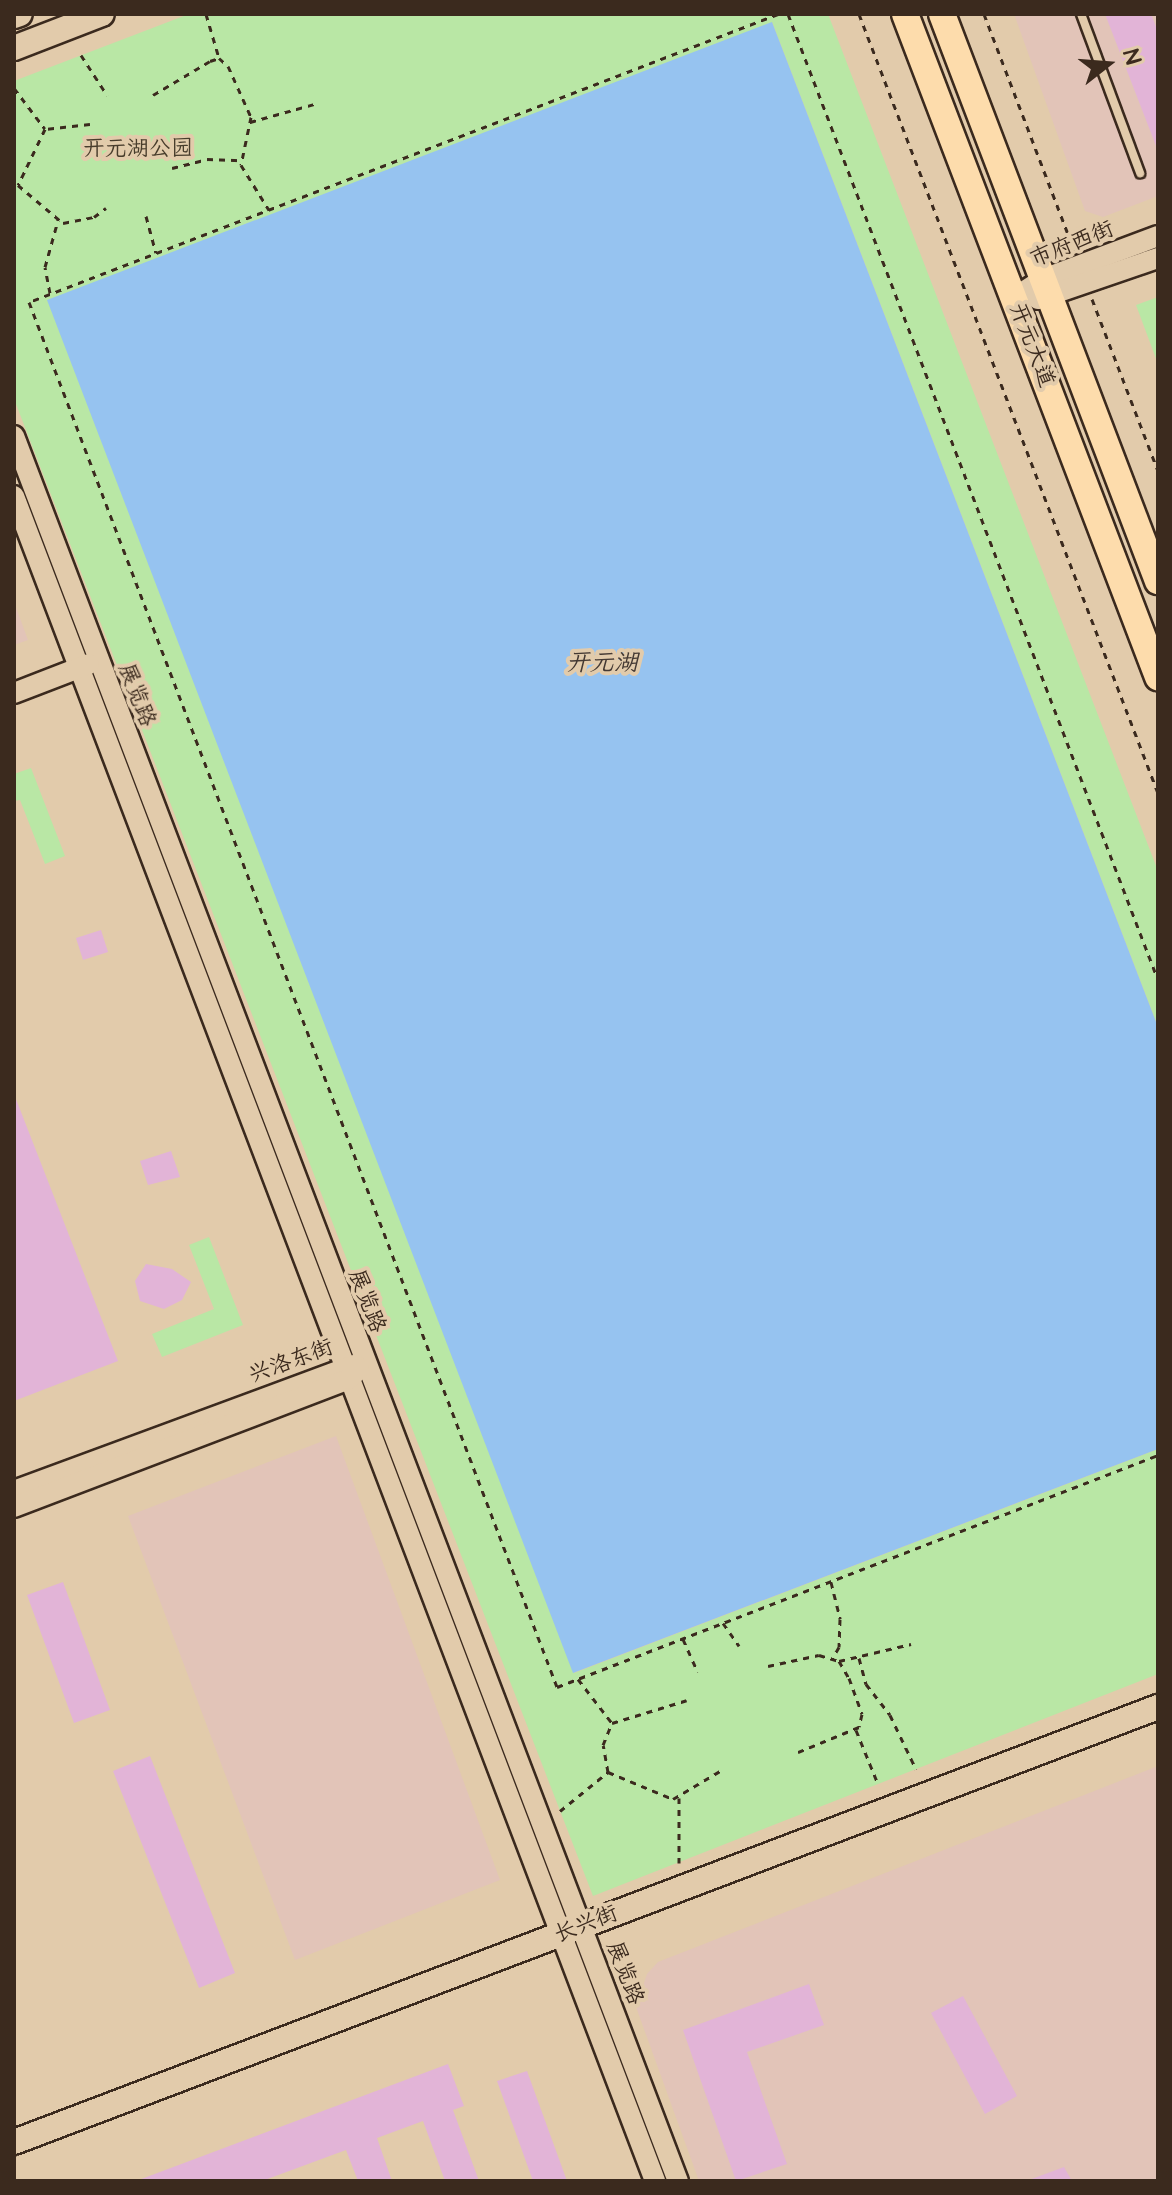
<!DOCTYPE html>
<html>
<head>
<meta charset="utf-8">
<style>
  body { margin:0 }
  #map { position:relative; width:1172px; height:2195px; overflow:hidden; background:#e2cbab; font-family:"Architects Daughter","LXGW WenKai TC",sans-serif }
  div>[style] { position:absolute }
  .built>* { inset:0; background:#e2c4b8 }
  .green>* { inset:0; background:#b9e7a5 }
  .water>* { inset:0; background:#96c3f0 }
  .building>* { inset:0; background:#e2b4d7 }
  .path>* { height:3px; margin-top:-1.5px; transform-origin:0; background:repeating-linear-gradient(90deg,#3b2a1e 0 6px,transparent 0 12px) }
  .roads { filter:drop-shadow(2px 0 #3b2a1e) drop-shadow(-2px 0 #3b2a1e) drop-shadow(0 2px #3b2a1e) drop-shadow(0 -2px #3b2a1e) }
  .service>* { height:8px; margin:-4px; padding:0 4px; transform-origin:4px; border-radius:4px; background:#e2cbab }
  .tertiary>* { height:20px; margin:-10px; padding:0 10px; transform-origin:10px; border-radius:10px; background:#e2cbab }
  .secondary>* { height:24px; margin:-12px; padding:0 12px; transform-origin:12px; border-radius:12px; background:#e2cbab }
  .primary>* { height:26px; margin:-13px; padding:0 13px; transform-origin:13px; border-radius:13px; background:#fddcac }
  span { translate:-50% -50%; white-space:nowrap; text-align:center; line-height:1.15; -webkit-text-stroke:8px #e2cbab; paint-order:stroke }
  .park-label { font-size:22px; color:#483d2c }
  .street-label { font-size:22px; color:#3b2a1e }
  .water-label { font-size:24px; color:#443933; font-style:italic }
  .frame { position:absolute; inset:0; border:16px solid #3b2a1e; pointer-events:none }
  .north { position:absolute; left:1068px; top:24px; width:80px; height:80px; -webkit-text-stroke:6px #e2cbab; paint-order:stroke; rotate:73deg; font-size:22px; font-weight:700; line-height:32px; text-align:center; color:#3b2a1e }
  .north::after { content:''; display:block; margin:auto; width:28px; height:36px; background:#3b2a1e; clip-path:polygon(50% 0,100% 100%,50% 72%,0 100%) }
</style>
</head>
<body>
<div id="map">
  <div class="built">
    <i style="clip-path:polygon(1014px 14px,1158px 14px,1158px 196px,1103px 217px,1085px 211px)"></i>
    <i style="clip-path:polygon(14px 602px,28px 640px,14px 645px)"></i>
    <i style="clip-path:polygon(336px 1436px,500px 1880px,295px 1960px,128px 1516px)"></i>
    <i style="clip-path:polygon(1158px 1766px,1158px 2181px,699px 2181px,636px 2007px,647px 1974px,658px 1962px)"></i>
  </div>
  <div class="green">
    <i style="clip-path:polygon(189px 14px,828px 14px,1158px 871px,1158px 1027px,772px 22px,574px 1673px,1158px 1449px,1158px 1674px,593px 1896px,14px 399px,14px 81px)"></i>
    <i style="clip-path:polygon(1158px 297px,1158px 364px,1136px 305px)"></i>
    <i style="clip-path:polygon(31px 768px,65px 856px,45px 864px,20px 800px,14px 801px,14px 774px)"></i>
    <i style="clip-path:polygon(209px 1237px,243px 1325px,162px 1357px,152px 1334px,214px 1309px,189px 1245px)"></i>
  </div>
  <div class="water">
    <i style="clip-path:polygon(772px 22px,1158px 1027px,1158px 1449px,573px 1673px,47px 300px)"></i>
  </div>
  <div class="building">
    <i style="clip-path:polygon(1105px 14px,1151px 14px,1158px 32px,1158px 151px)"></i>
    <i style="clip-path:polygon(101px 930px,108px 952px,83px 960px,76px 938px)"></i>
    <i style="clip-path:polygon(14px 1094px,118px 1361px,14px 1401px)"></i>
    <i style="clip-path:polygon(171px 1151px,180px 1177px,148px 1185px,140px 1161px)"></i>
    <i style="clip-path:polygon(146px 1264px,172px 1269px,191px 1282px,182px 1300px,164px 1309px,140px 1301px,135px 1281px)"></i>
    <i style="clip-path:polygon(63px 1582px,110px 1710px,74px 1723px,27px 1595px)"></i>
    <i style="clip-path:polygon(150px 1756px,235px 1973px,199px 1988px,113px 1771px)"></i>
    <i style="clip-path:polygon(809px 1984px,824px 2025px,747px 2052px,787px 2164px,736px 2181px,683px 2030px)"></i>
    <i style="clip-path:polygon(963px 1996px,1017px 2096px,985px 2114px,931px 2013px)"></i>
    <i style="clip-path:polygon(448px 2064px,464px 2106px,453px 2110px,479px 2181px,445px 2181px,423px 2121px,377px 2138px,392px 2181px,358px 2181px,346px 2150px,262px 2181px,136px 2181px)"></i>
    <i style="clip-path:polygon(527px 2071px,567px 2181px,533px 2181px,497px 2081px)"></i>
    <i style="clip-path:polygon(1064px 2167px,1072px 2181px,1029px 2181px,1029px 2180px)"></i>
  </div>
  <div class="path">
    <i style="left:206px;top:14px;width:46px;rotate:73.5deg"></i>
    <i style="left:778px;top:14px;width:802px;rotate:158.97deg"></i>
    <i style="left:29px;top:302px;width:1482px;rotate:69.13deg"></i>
    <i style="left:557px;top:1687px;width:644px;rotate:-21.11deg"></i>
    <i style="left:788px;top:14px;width:1034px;rotate:69.04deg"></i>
    <i style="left:859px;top:14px;width:834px;rotate:69deg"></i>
    <i style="left:984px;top:14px;width:253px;rotate:69.1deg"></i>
    <i style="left:81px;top:55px;width:48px;rotate:57deg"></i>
    <i style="left:14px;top:88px;width:51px;rotate:52.9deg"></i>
    <i style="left:153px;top:95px;width:66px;rotate:-30.8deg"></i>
    <i style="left:210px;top:61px;width:9px;rotate:-18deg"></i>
    <i style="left:219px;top:58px;width:12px;rotate:42deg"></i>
    <i style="left:228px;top:66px;width:56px;rotate:65.7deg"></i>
    <i style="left:251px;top:117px;width:49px;rotate:101.8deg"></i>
    <i style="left:241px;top:165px;width:53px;rotate:58.1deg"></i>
    <i style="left:250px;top:122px;width:71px;rotate:-15.6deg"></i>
    <i style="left:90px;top:124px;width:45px;rotate:173.7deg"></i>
    <i style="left:45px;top:129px;width:62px;rotate:115.7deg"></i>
    <i style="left:18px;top:185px;width:59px;rotate:40.2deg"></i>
    <i style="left:63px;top:223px;width:32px;rotate:-11deg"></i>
    <i style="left:94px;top:217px;width:15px;rotate:-37deg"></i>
    <i style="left:172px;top:168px;width:36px;rotate:-14deg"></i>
    <i style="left:207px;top:159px;width:34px;rotate:2deg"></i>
    <i style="left:146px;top:216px;width:38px;rotate:75deg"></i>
    <i style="left:50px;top:293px;width:26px;rotate:-101deg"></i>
    <i style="left:45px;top:267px;width:49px;rotate:-74.5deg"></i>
    <i style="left:1092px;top:299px;width:184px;rotate:69deg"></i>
    <i style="left:831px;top:1582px;width:38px;rotate:76deg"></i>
    <i style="left:840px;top:1619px;width:28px;rotate:92deg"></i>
    <i style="left:839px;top:1647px;width:14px;rotate:120deg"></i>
    <i style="left:723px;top:1623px;width:28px;rotate:55deg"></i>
    <i style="left:683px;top:1639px;width:36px;rotate:66deg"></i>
    <i style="left:859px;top:1658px;width:27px;rotate:75deg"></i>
    <i style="left:866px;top:1684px;width:39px;rotate:52deg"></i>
    <i style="left:890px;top:1715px;width:60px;rotate:64.3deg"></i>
    <i style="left:839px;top:1661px;width:74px;rotate:-13.3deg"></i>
    <i style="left:768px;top:1666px;width:52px;rotate:-12.2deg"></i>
    <i style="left:819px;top:1655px;width:21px;rotate:17deg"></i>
    <i style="left:839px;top:1661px;width:20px;rotate:60deg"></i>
    <i style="left:849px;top:1678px;width:38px;rotate:70deg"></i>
    <i style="left:862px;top:1714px;width:13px;rotate:103deg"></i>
    <i style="left:859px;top:1727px;width:66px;rotate:157.7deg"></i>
    <i style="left:578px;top:1679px;width:56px;rotate:52.3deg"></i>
    <i style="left:856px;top:1730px;width:58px;rotate:67.8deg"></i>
    <i style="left:608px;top:1772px;width:27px;rotate:-100deg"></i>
    <i style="left:603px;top:1745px;width:24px;rotate:-68deg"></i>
    <i style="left:612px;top:1723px;width:78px;rotate:-17deg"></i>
    <i style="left:679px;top:1798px;width:65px;rotate:90deg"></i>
    <i style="left:560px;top:1811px;width:62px;rotate:-39.1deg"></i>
    <i style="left:608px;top:1772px;width:70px;rotate:22.6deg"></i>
    <i style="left:673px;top:1799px;width:55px;rotate:-30.8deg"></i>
  </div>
  <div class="roads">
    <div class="service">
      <i style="left:1081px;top:14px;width:170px;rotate:69.6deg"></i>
    </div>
    <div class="tertiary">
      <i style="left:1014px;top:298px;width:35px;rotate:-33deg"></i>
      <i style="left:1043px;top:279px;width:123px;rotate:-20.5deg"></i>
      <i style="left:1038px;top:299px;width:127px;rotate:-18.9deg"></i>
      <i style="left:14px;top:436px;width:1867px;rotate:69.17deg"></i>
      <i style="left:14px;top:496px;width:1803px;rotate:69.17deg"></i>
      <i style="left:14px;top:693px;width:80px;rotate:-21.1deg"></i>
      <i style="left:14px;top:1491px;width:364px;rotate:-20.3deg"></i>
      <i style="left:14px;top:1507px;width:359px;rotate:-20.9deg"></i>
      <i style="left:349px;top:1379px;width:14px;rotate:-45deg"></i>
    </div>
    <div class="secondary">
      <i style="left:14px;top:16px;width:6px;rotate:-18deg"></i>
      <i style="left:14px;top:48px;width:94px;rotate:-21.1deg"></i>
      <i style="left:14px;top:2142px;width:1224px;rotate:-20.82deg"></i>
    </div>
    <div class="primary">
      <i style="left:905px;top:14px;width:710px;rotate:69.11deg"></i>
      <i style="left:942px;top:14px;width:607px;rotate:69.15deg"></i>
    </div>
  </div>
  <div class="park-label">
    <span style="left:138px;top:149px">开元湖公园</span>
  </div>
  <div class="street-label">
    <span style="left:1072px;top:244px;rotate:-22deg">市府西街</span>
    <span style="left:1032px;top:345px;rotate:69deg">开元大道</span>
    <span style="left:137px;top:695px;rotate:69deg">展览路</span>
    <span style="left:367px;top:1301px;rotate:69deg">展览路</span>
    <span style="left:291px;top:1361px;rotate:-20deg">兴洛东街</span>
    <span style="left:586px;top:1924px;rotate:-21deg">长兴街</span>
    <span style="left:625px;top:1973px;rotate:69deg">展览路</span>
  </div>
  <div class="water-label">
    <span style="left:602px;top:664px">开元湖</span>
  </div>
  <div class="frame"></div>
  <div class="north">N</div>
</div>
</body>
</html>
